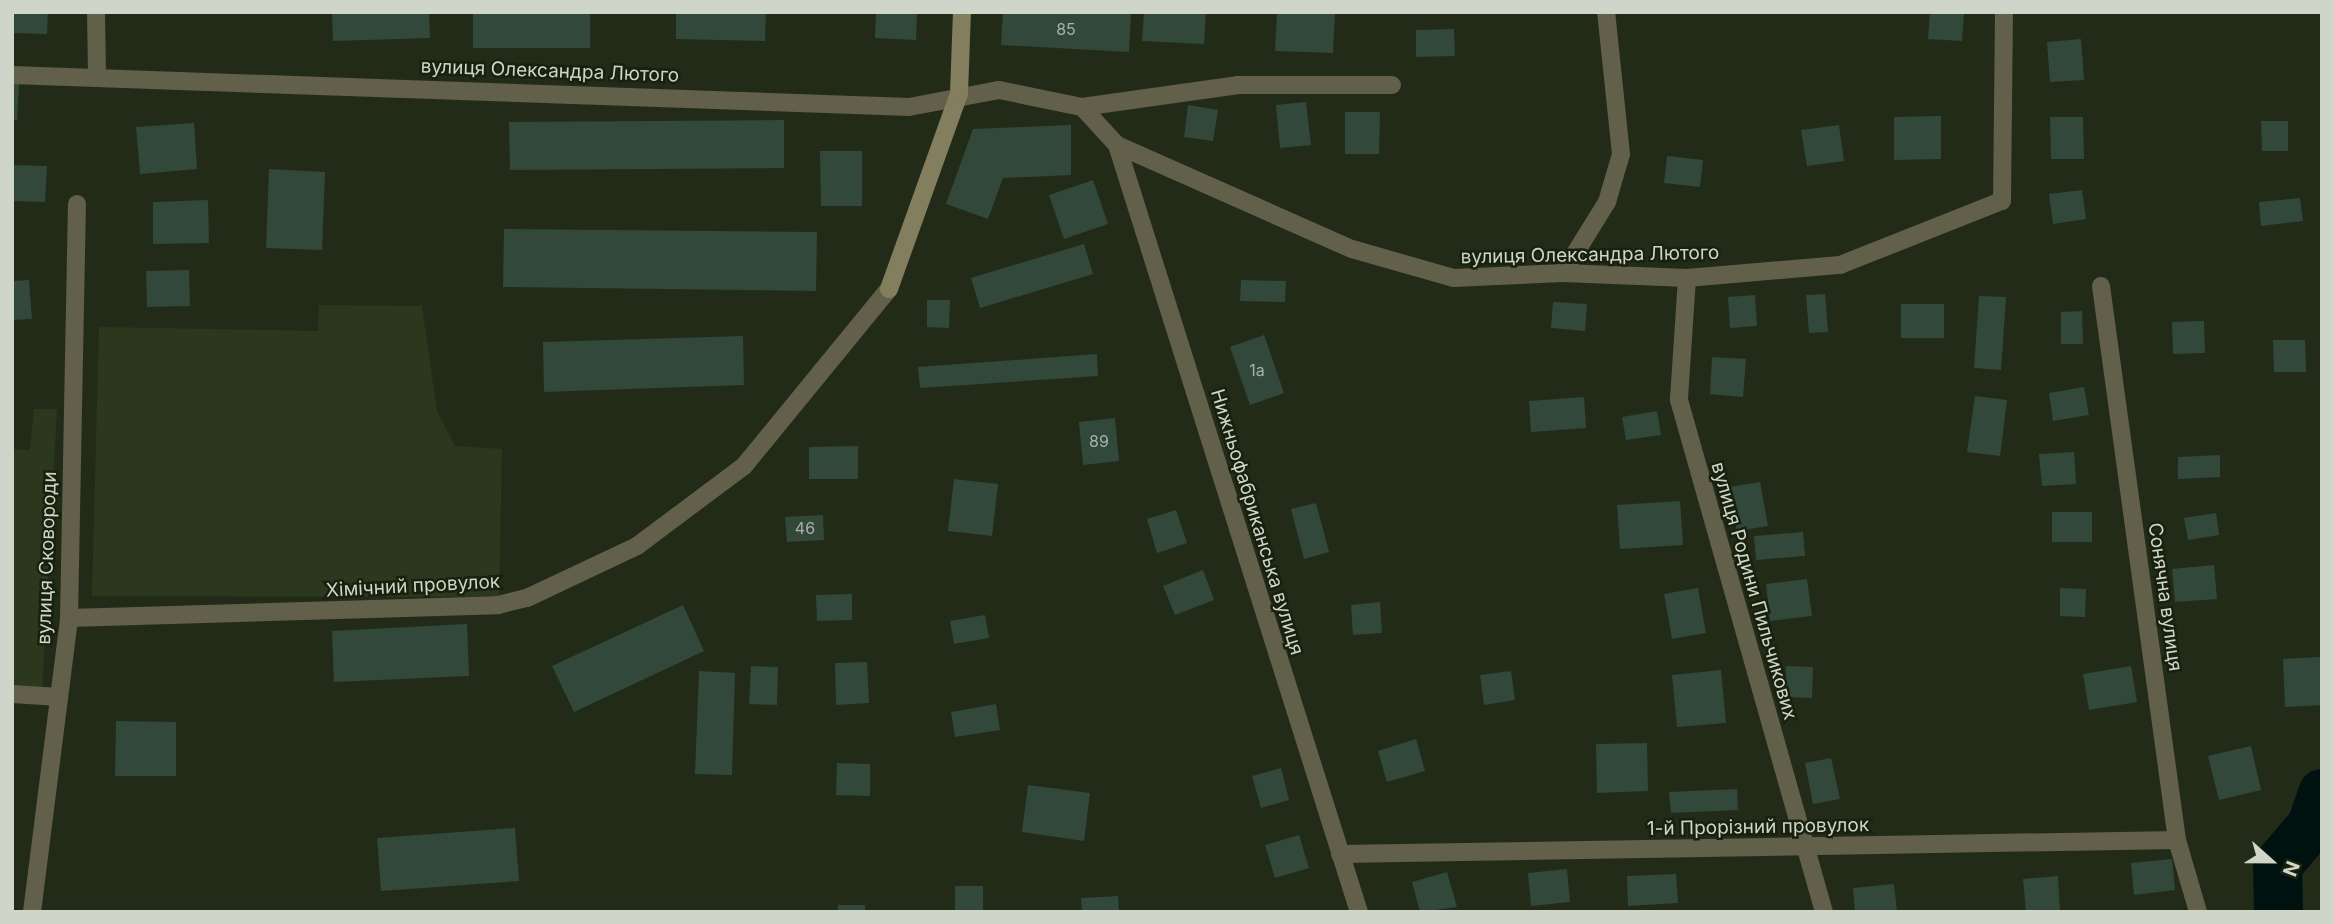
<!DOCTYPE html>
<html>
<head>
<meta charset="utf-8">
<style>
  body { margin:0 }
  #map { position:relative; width:2334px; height:924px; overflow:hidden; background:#222b17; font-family:Inter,sans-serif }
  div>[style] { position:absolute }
  .built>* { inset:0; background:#2c381e }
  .river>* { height:49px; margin:-24.5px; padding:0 24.5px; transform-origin:24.5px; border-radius:24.5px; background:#001210 }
  .building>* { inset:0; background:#32483b }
  .street>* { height:18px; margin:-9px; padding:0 9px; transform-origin:9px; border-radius:9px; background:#625f4a }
  .secondary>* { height:18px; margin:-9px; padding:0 9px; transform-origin:9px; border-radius:9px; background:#837e5d }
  span { translate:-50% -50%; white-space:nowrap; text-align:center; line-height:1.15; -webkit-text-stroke:5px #18210e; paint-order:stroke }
  .number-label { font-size:16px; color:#a8b2a5 }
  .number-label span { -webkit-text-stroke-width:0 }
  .street-label { font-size:19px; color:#cfd5c8 }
  .frame { position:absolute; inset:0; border:14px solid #cfd5c8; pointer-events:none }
  .north { position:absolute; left:2236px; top:826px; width:70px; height:70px; -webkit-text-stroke:5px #18210e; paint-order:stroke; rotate:111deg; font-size:19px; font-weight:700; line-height:28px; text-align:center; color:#cfd5c8 }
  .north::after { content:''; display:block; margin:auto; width:24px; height:32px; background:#cfd5c8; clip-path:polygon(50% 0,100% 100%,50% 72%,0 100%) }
</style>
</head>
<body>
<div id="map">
  <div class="built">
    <i style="clip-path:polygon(319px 305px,422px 306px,437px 411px,455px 446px,502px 449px,499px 597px,92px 596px,99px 327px,318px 331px)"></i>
    <i style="clip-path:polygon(34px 409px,57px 409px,42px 691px,12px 688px,12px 449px,30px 450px)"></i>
  </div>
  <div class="river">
    <i style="left:2278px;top:912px;width:47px;rotate:-91.2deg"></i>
    <i style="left:2277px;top:865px;width:52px;rotate:-49.6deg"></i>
    <i style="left:2311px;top:825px;width:34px;rotate:-71deg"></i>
  </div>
  <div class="building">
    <i style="clip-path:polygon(12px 12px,48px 12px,47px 34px,12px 33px)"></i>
    <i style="clip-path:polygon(332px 12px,429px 12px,430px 38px,333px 41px)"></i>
    <i style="clip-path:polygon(473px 12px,590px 12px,590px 48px,473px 48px)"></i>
    <i style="clip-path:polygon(676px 12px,766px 12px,765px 41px,676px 39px)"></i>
    <i style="clip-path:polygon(876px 12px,917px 12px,916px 40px,875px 38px)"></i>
    <i style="clip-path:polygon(1003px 12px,1131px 12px,1129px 52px,1001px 45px)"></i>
    <i style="clip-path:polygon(1144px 12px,1206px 12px,1204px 44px,1142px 41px)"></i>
    <i style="clip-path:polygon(1277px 12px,1335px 12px,1333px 53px,1275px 51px)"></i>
    <i style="clip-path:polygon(1930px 12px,1964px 12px,1962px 41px,1928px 39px)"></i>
    <i style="clip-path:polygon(1454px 29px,1455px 56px,1416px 57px,1416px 30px)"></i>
    <i style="clip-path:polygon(2081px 39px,2084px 80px,2050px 82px,2047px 42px)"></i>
    <i style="clip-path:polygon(12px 84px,19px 84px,17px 120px,12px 119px)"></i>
    <i style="clip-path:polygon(1306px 102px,1311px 145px,1280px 148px,1276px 105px)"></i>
    <i style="clip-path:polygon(1188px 105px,1218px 110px,1213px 141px,1184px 137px)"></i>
    <i style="clip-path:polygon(1345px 112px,1380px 112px,1379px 154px,1345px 154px)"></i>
    <i style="clip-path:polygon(1941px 116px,1941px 159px,1894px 160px,1894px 117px)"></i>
    <i style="clip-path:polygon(2050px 117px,2083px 117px,2084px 159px,2051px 159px)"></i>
    <i style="clip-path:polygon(784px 120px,784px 168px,510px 170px,509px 122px)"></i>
    <i style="clip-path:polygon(2261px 121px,2288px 121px,2288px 151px,2262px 151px)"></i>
    <i style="clip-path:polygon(194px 123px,197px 169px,140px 174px,136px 127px)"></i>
    <i style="clip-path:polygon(1071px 125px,1071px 175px,1003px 178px,988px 219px,946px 204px,973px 129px)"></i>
    <i style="clip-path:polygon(1839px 125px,1844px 161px,1807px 166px,1801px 130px)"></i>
    <i style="clip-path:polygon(820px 151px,862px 151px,862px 206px,821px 206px)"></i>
    <i style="clip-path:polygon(1667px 156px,1703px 160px,1700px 187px,1664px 183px)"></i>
    <i style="clip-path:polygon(12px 165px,47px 166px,45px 202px,12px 201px)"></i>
    <i style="clip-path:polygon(269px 169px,325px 172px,322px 250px,266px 248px)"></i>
    <i style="clip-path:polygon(1093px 180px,1108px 224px,1064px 239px,1049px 195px)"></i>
    <i style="clip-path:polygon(2082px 190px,2086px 219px,2053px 224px,2049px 194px)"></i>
    <i style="clip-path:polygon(2300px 198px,2303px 221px,2261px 226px,2259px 202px)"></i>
    <i style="clip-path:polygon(208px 200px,209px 243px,153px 244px,153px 202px)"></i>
    <i style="clip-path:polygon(504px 229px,817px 232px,816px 291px,503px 287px)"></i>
    <i style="clip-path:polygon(1084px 244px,1093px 274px,980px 308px,971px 278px)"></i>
    <i style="clip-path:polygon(189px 270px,190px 306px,147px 307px,146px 271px)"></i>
    <i style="clip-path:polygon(29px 280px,32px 319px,12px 320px,12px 281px)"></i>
    <i style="clip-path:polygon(1241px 280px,1286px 281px,1285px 302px,1240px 301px)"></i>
    <i style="clip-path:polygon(1825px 294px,1828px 332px,1809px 333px,1806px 295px)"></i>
    <i style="clip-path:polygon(1755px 295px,1757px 326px,1730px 328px,1728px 297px)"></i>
    <i style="clip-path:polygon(1979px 296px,2006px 297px,2001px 370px,1974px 368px)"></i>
    <i style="clip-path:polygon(927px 300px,950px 300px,949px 328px,927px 327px)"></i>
    <i style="clip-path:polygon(1553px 302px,1587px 304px,1585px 331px,1551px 328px)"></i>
    <i style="clip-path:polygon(1901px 304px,1944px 304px,1944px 338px,1901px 338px)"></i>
    <i style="clip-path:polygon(2082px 311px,2083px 344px,2061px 344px,2061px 312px)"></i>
    <i style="clip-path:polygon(2204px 321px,2205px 353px,2173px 354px,2172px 322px)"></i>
    <i style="clip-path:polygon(1264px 335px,1284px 393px,1250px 405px,1230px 347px)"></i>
    <i style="clip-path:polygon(743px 336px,744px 385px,544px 392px,543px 342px)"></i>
    <i style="clip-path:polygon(2273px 340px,2305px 340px,2306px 372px,2274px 372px)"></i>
    <i style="clip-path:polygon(1097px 354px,1098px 376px,920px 388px,918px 367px)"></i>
    <i style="clip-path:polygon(1712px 357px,1746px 359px,1743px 397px,1710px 394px)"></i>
    <i style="clip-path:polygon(2084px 387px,2089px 415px,2053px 421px,2049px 393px)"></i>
    <i style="clip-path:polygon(1975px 396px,2007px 400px,2000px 456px,1967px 452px)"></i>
    <i style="clip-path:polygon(1584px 397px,1586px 428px,1531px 432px,1529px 401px)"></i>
    <i style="clip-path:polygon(1657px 411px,1661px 435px,1626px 440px,1622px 417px)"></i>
    <i style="clip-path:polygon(1115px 418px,1119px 461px,1083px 465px,1079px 422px)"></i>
    <i style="clip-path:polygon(858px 446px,858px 479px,809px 479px,809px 447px)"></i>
    <i style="clip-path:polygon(2074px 452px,2076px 484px,2042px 486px,2039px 454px)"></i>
    <i style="clip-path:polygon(2220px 455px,2220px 477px,2178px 479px,2178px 457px)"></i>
    <i style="clip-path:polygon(954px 479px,998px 484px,992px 536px,948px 531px)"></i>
    <i style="clip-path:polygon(1760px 482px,1768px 526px,1737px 531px,1729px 487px)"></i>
    <i style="clip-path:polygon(1680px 501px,1683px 545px,1620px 549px,1617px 505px)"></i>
    <i style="clip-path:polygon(1316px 503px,1329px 552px,1304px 559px,1291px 509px)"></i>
    <i style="clip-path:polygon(1176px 510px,1187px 543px,1157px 553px,1147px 519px)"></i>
    <i style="clip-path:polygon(2052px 512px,2092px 512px,2092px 542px,2052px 542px)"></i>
    <i style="clip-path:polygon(2216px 513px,2219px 535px,2188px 540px,2184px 518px)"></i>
    <i style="clip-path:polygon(823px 515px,824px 540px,787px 542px,785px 517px)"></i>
    <i style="clip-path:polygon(1803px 532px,1805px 556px,1756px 560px,1754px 536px)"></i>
    <i style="clip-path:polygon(2214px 565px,2217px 599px,2175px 602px,2172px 569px)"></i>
    <i style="clip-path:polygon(1203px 570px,1214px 600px,1175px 615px,1163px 586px)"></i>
    <i style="clip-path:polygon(1807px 579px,1812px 616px,1770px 621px,1766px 584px)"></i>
    <i style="clip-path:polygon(1698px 588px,1706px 633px,1672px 639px,1664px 594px)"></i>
    <i style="clip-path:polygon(2060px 588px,2086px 589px,2085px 617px,2060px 616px)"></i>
    <i style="clip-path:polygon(852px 594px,852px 620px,817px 621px,816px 595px)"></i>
    <i style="clip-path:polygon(1380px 602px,1382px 633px,1353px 635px,1351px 605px)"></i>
    <i style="clip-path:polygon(683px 605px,704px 651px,574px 712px,552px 666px)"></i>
    <i style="clip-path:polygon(985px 615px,989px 638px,954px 644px,950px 621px)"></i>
    <i style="clip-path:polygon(467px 624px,469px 676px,334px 682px,332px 631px)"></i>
    <i style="clip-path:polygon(2320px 657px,2322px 705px,2285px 707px,2283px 659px)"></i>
    <i style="clip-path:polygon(867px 662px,869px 703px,836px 705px,835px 663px)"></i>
    <i style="clip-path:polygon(751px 666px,778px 667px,777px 705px,749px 704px)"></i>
    <i style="clip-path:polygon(1786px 666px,1813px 667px,1812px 698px,1785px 697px)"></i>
    <i style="clip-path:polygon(2131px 666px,2137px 702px,2089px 710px,2083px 674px)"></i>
    <i style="clip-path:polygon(1721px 670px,1726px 723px,1677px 727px,1672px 675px)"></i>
    <i style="clip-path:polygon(699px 671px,735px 673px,732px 775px,695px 774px)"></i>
    <i style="clip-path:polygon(1511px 671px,1515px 700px,1484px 705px,1480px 675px)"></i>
    <i style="clip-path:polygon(996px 704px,1000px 730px,955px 737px,951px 712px)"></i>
    <i style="clip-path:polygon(116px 721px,176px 722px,176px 776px,115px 776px)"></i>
    <i style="clip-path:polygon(1416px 739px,1425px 771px,1387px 782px,1378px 751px)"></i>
    <i style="clip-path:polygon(1647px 743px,1648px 791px,1597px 793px,1596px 744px)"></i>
    <i style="clip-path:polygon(2251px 746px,2261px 790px,2219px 800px,2208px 756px)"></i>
    <i style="clip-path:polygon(1831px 758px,1840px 799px,1813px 804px,1805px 763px)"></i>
    <i style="clip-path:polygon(837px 763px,870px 764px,870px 796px,836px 795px)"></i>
    <i style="clip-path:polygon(1281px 768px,1289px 800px,1261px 808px,1252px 776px)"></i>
    <i style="clip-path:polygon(1028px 785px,1090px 793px,1084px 841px,1022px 832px)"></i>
    <i style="clip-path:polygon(1737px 789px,1738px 810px,1671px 813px,1669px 792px)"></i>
    <i style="clip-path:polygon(515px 828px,519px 881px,381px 891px,377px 838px)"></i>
    <i style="clip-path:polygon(1299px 835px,1309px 868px,1275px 878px,1265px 845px)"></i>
    <i style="clip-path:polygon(2172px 859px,2175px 890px,2134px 895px,2131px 863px)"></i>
    <i style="clip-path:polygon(1567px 869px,1570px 902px,1531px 906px,1528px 873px)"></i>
    <i style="clip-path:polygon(1447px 872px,1457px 907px,1420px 912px,1412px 882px)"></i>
    <i style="clip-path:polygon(1676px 874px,1678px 903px,1628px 906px,1627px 876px)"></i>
    <i style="clip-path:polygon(2058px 876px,2060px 912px,2026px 912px,2023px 879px)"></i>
    <i style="clip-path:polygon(1894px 884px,1897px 912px,1855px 912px,1853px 888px)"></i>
    <i style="clip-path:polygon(955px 886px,983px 886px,983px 912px,955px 912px)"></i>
    <i style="clip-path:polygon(1118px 896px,1119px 912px,1082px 912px,1081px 898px)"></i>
    <i style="clip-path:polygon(838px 905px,865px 905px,865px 912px,838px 912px)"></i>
  </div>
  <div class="street">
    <i style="left:96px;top:12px;width:62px;rotate:89.1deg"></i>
    <i style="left:12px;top:75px;width:898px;rotate:2.04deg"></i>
    <i style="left:909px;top:107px;width:92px;rotate:-10.7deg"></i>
    <i style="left:999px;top:90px;width:85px;rotate:11.6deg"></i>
    <i style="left:1082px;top:107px;width:52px;rotate:47.4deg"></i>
    <i style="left:1117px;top:145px;width:257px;rotate:23.9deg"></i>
    <i style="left:1352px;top:249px;width:106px;rotate:15.9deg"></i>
    <i style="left:1454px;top:278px;width:109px;rotate:-2.6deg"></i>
    <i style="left:1563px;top:273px;width:124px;rotate:2.3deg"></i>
    <i style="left:1687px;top:278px;width:154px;rotate:-4.9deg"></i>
    <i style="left:1840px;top:265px;width:174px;rotate:-21.6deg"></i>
    <i style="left:2002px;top:201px;width:189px;rotate:-89.4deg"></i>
    <i style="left:1082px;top:107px;width:158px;rotate:-8deg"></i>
    <i style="left:1238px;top:85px;width:154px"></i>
    <i style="left:1117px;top:145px;width:804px;rotate:72.49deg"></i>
    <i style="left:1563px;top:273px;width:84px;rotate:-58.2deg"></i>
    <i style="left:1607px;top:202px;width:50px;rotate:-73.7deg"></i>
    <i style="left:1621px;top:154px;width:143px;rotate:-96deg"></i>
    <i style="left:1687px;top:278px;width:122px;rotate:93.8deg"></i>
    <i style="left:1679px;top:400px;width:532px;rotate:74.19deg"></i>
    <i style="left:2101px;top:286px;width:559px;rotate:82.19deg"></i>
    <i style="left:2177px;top:840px;width:75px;rotate:73.7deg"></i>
    <i style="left:69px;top:618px;width:429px;rotate:-1.7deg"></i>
    <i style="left:498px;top:605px;width:30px;rotate:-14deg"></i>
    <i style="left:527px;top:598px;width:122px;rotate:-25.3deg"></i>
    <i style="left:637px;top:546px;width:134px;rotate:-36.8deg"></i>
    <i style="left:744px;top:466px;width:229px;rotate:-50.7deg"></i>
    <i style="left:12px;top:694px;width:47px;rotate:3.7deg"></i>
    <i style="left:1340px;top:854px;width:837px;rotate:-0.96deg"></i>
    <i style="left:32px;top:912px;width:296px;rotate:-82.8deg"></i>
    <i style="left:69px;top:618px;width:414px;rotate:-88.9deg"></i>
  </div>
  <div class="secondary">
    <i style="left:889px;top:289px;width:208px;rotate:-70.3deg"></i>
    <i style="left:959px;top:93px;width:81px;rotate:-87.9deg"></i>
  </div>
  <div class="number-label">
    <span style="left:1066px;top:29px">85</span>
    <span style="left:1257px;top:370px">1а</span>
    <span style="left:1099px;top:441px">89</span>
    <span style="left:805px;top:528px">46</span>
  </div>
  <div class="street-label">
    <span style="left:550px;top:71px;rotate:2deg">вулиця Олександра Лютого</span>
    <span style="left:1590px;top:255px;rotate:-1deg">вулиця Олександра Лютого</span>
    <span style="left:1257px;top:522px;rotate:73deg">Нижньофабриканська вулиця</span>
    <span style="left:47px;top:558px;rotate:-88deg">вулиця Сковороди</span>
    <span style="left:413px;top:586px;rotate:-3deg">Хімічний провулок</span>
    <span style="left:1754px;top:591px;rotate:74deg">вулиця Родини Пильчикових</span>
    <span style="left:2165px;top:597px;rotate:82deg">Сонячна вулиця</span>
    <span style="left:1758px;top:827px;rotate:-1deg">1-й Прорізний провулок</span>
  </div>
  <div class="frame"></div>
  <div class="north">N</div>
</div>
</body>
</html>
